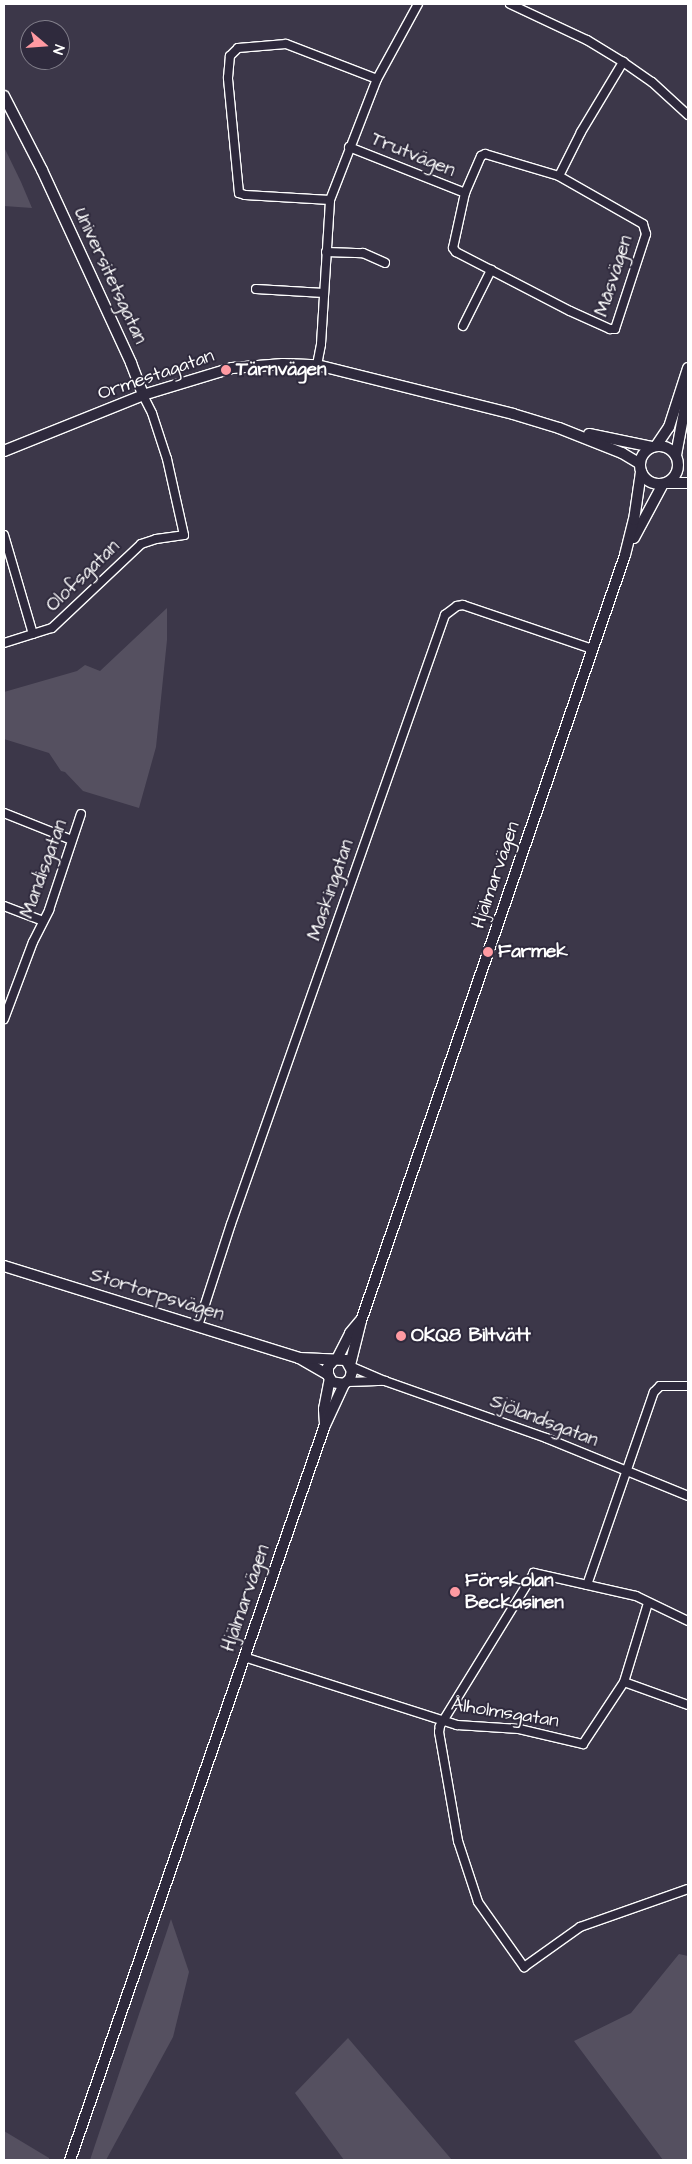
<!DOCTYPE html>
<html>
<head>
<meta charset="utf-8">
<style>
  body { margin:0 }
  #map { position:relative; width:692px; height:2164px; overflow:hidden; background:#3c3749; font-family:"Architects Daughter",sans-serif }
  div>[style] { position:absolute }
  .green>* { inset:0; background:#555060 }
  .roads { filter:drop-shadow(1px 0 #fff) drop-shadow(-1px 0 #fff) drop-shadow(0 1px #fff) drop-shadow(0 -1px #fff) }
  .street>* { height:8px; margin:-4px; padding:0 4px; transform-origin:4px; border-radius:4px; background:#2f2a3d }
  .secondary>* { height:10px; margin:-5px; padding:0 5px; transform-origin:5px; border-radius:5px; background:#2f2a3d }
  .secondary>.ring { margin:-5px; padding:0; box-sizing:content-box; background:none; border:10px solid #2f2a3d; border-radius:50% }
  .dots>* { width:14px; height:14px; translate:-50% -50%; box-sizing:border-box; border:2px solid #2f2a3d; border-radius:50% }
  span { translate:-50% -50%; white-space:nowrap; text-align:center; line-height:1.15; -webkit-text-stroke:4px #2f2a3d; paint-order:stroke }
  .street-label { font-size:19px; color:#fff }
  .poi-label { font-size:19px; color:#fff; font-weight:700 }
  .left { translate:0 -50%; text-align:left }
  .frame { position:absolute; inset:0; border:5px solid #fff; pointer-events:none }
  .north { position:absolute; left:20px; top:20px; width:50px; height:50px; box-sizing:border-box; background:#2f2a3d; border:1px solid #827f8b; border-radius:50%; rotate:108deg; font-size:14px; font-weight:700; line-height:20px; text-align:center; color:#fff }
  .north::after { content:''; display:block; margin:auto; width:18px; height:22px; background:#ff9aa2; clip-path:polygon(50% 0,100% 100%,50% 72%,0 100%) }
</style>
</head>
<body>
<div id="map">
  <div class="green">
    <i style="clip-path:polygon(4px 147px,21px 182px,32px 208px,4px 206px)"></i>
    <i style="clip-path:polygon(167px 608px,167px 640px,156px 747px,139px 808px,83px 791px,65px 772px,61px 771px,49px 753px,4px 739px,4px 692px,77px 671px,85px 665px,100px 671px)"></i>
    <i style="clip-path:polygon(171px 1919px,189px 1972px,173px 2037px,106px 2160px,90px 2160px)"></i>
    <i style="clip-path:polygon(679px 1954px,688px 1956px,688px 2160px,663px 2160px,574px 2041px,631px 2013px)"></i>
    <i style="clip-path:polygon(348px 2038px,452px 2160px,344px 2160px,295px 2093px)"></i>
    <i style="clip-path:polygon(4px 2131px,49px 2158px,49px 2160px,4px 2160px)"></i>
  </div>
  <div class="roads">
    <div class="street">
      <i style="left:510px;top:4px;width:85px;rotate:25.1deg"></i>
      <i style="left:587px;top:40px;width:42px;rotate:31.4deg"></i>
      <i style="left:623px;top:62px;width:35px;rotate:35deg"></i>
      <i style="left:652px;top:82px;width:49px;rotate:42.5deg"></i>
      <i style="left:349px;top:147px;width:125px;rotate:21.6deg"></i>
      <i style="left:559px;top:176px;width:77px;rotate:-163.4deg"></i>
      <i style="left:485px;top:154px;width:4px;rotate:153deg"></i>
      <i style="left:481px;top:156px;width:40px;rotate:113.4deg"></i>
      <i style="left:465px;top:193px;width:56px;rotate:102.3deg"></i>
      <i style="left:453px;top:248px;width:5px;rotate:53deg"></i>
      <i style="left:456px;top:252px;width:128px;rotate:27.4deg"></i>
      <i style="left:570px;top:311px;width:44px;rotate:24.2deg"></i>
      <i style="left:610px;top:329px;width:5px"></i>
      <i style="left:615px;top:329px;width:100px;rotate:-71.9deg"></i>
      <i style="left:646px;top:234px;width:10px;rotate:-107deg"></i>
      <i style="left:643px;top:224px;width:97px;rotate:-150.3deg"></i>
      <i style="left:559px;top:176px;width:49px;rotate:-63.4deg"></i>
      <i style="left:581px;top:132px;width:82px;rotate:-59deg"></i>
      <i style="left:330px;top:200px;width:85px;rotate:-176.6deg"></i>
      <i style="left:245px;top:195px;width:6px;rotate:-162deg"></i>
      <i style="left:239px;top:193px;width:116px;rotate:-95.5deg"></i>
      <i style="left:228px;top:78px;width:22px;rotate:-85deg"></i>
      <i style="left:230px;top:56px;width:11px;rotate:-45deg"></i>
      <i style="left:238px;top:48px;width:48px;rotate:-4.8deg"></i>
      <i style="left:286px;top:44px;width:97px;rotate:21deg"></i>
      <i style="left:326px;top:252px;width:37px;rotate:2deg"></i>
      <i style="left:363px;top:253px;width:24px;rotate:24deg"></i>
      <i style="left:256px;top:289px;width:68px;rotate:3.4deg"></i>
      <i style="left:463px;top:326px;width:63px;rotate:-63.4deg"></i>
      <i style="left:317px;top:365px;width:21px;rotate:-79deg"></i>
      <i style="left:321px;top:344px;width:144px;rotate:-86.4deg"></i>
      <i style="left:330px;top:200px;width:130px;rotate:-68.8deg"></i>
      <i style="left:377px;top:79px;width:85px;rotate:-61.3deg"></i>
      <i style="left:4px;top:535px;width:103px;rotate:73.7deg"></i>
      <i style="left:4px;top:643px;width:50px;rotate:-17.4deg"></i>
      <i style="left:52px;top:628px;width:122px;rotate:-43.3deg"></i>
      <i style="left:141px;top:544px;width:16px;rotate:-18deg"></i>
      <i style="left:156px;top:539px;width:28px;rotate:-8deg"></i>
      <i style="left:184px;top:535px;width:78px;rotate:-102.6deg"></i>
      <i style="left:167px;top:459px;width:48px;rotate:-108.1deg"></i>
      <i style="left:152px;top:413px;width:20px;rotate:-117deg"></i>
      <i style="left:4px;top:813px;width:73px;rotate:21.7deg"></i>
      <i style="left:4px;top:906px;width:42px;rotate:21deg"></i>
      <i style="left:4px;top:1019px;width:82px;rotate:-69.4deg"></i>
      <i style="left:33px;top:942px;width:36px;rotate:-63deg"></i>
      <i style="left:49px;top:910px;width:101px;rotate:-71.6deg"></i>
      <i style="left:198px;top:1326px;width:107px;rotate:-72.1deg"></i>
      <i style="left:231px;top:1224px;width:646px;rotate:-70.64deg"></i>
      <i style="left:445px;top:615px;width:15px;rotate:-37deg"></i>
      <i style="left:457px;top:606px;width:6px;rotate:-9deg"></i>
      <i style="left:463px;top:605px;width:136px;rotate:18.8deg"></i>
      <i style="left:352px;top:1367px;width:36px;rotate:23deg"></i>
      <i style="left:385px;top:1381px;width:171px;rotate:19.5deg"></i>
      <i style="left:546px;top:1438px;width:153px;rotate:22.2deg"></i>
      <i style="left:348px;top:1382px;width:37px;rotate:-2deg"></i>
      <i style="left:587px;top:1585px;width:204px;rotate:-70.9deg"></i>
      <i style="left:654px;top:1392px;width:8px;rotate:-45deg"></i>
      <i style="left:660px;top:1386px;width:28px"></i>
      <i style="left:688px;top:1621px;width:58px;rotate:-154.3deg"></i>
      <i style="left:636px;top:1596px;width:105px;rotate:-167.3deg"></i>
      <i style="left:534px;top:1573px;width:180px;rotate:121.6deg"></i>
      <i style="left:440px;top:1726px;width:6px;rotate:99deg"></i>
      <i style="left:439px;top:1732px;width:111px;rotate:80.1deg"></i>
      <i style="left:458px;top:1841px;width:64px;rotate:71.8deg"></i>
      <i style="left:478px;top:1902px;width:80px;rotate:54.7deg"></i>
      <i style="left:524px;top:1967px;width:69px;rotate:-35.5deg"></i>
      <i style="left:580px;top:1927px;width:114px;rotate:-19.4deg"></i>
      <i style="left:244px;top:1657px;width:224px;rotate:17.7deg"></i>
      <i style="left:457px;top:1725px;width:62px;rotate:3.7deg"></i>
      <i style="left:519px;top:1729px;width:66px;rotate:13.2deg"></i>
      <i style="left:583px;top:1744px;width:74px;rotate:-56.5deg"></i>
      <i style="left:624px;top:1682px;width:83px;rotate:-73.1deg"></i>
      <i style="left:624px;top:1682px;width:68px;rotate:19.8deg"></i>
    </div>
    <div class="secondary">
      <i style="left:4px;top:96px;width:83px;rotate:62.8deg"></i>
      <i style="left:42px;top:170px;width:213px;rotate:65.2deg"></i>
      <i style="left:131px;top:363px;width:34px;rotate:69deg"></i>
      <i style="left:589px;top:434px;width:64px;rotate:11.7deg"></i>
      <i class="ring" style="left:640px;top:446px;width:28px;height:28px"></i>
      <i style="left:656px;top:446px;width:23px;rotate:-56deg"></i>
      <i style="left:669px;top:427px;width:62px;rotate:-72.1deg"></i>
      <i style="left:4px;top:451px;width:150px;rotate:-21.9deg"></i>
      <i style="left:143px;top:395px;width:93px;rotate:-16.9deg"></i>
      <i style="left:232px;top:368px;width:51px;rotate:-4.5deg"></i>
      <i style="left:283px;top:364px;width:34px;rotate:2deg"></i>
      <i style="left:317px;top:365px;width:202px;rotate:14deg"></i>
      <i style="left:513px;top:414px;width:48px;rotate:16.9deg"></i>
      <i style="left:559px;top:428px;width:68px;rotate:21.6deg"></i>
      <i style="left:622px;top:453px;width:21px;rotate:31deg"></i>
      <i style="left:676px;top:455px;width:65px;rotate:-79.4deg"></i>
      <i style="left:667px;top:483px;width:21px"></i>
      <i style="left:634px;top:538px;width:61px;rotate:-61.8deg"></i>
      <i style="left:4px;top:1266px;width:309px;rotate:17.3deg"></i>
      <i style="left:299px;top:1358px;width:34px;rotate:30deg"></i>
      <i style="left:299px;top:1358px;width:47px;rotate:2.4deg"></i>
      <i style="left:346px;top:1360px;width:13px;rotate:61deg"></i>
      <i style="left:352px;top:1371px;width:8px;rotate:104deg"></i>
      <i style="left:350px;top:1379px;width:8px;rotate:140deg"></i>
      <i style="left:344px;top:1384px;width:12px;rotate:-171deg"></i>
      <i style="left:332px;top:1382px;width:8px;rotate:-120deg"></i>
      <i style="left:328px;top:1375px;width:8px;rotate:-90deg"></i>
      <i style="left:328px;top:1367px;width:8px;rotate:-50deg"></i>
      <i style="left:337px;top:1359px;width:29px;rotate:-63deg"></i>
      <i style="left:350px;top:1333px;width:16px;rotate:-50deg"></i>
      <i style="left:350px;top:1365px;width:45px;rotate:-76deg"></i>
      <i style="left:361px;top:1321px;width:810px;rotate:-70.98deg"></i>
      <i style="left:625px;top:555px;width:36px;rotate:-76deg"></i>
      <i style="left:634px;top:520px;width:49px;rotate:-81.7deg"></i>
      <i style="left:325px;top:1424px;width:15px;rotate:-94deg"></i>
      <i style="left:324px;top:1409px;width:31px;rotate:-79deg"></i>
      <i style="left:70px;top:2160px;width:778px;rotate:-70.87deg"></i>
      <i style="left:325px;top:1425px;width:45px;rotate:-65.1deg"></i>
    </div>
  </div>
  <div class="dots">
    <i style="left:226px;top:370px;background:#ff9aa2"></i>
    <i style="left:488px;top:952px;background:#ff9aa2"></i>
    <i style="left:401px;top:1336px;background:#ff9aa2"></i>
    <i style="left:455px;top:1592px;background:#ff9aa2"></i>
  </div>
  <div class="street-label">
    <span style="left:413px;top:155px;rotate:22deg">Trutvägen</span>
    <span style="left:110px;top:276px;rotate:65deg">Universitetsgatan</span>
    <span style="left:614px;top:276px;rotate:-72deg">Måsvägen</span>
    <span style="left:156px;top:375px;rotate:-19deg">Ormestagatan</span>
    <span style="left:83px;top:576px;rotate:-44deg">Olofsgatan</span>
    <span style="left:44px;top:869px;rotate:-70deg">Mandisgatan</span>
    <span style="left:496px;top:875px;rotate:-71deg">Hjälmarvägen</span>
    <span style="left:331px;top:890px;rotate:-71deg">Maskingatan</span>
    <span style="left:157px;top:1295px;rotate:17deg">Stortorpsvägen</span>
    <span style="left:544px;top:1421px;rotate:21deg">Sjölandsgatan</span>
    <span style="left:246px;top:1598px;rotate:-71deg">Hjälmarvägen</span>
    <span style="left:505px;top:1713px;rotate:9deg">Ålholmsgatan</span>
  </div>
  <div class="poi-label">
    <span class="left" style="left:236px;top:370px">Tärnvägen</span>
    <span class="left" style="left:498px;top:952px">Farmek</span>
    <span class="left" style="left:411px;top:1336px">OKQ8 Biltvätt</span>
    <span class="left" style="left:465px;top:1592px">Förskolan<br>Beckasinen</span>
  </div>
  <div class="frame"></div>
  <div class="north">N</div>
</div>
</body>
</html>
